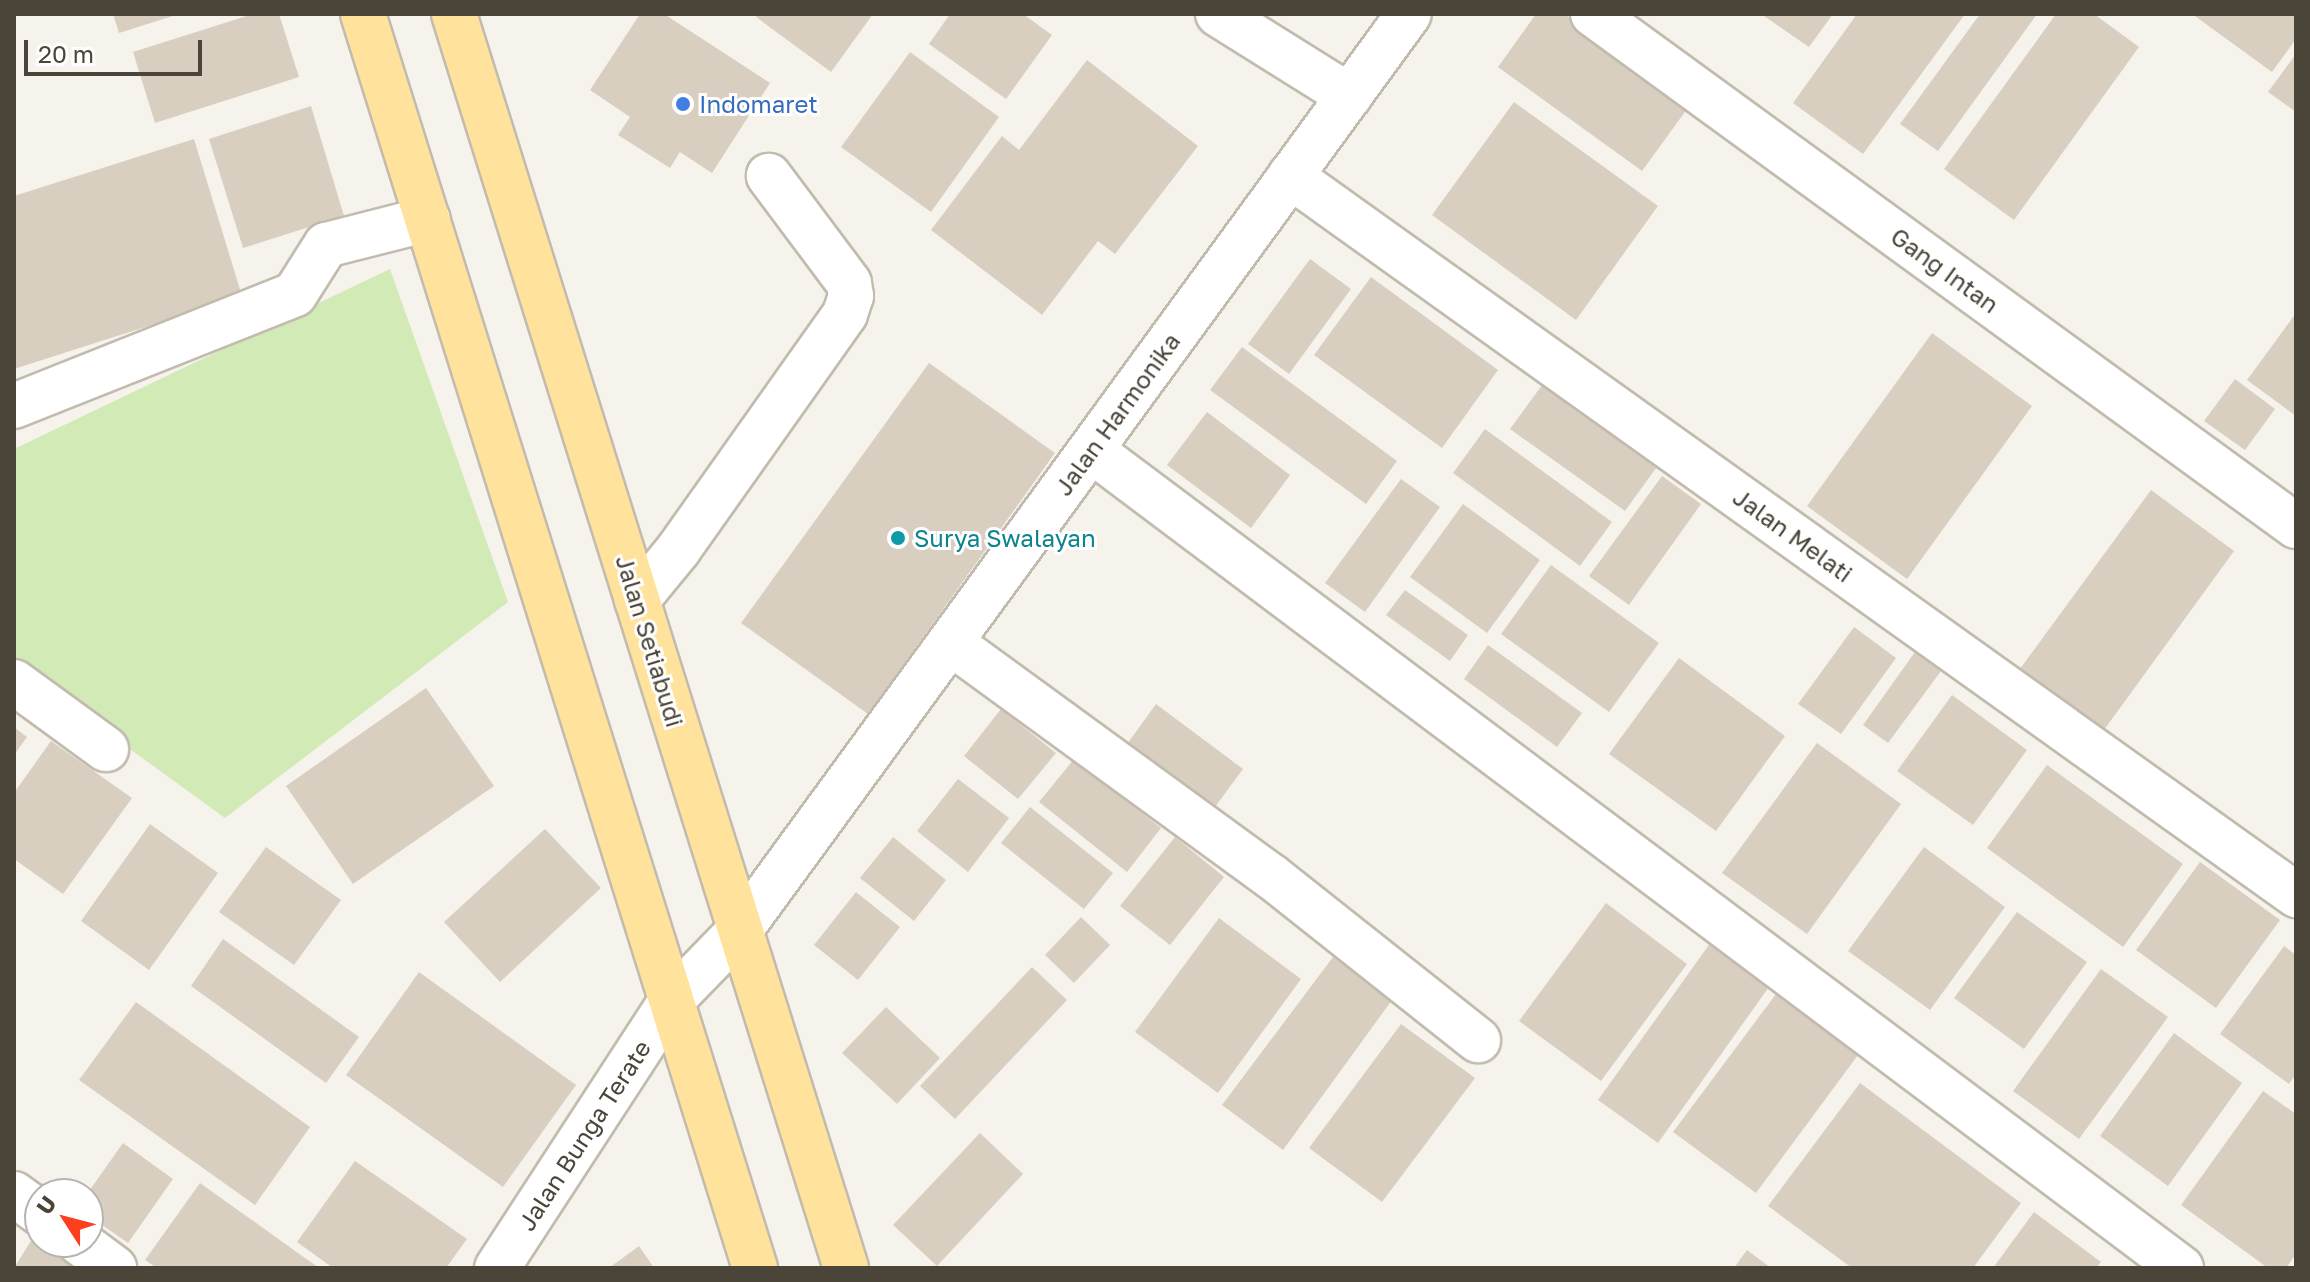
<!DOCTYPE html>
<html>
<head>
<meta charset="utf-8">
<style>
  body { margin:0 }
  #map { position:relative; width:2310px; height:1282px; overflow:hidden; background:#f6f3ec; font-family:"Golos Text",sans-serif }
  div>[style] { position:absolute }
  .green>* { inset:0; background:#d2eab5 }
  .building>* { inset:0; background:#d8cfc1 }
  .roads { filter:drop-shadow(2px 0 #c2bbae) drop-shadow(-2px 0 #c2bbae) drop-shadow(0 2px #c2bbae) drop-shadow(0 -2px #c2bbae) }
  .minor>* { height:44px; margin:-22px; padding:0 22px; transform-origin:22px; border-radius:22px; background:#fff }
  .major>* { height:44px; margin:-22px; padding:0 22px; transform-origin:22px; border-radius:22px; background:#ffe39c }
  .dots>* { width:22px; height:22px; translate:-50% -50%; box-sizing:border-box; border:4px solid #fff; border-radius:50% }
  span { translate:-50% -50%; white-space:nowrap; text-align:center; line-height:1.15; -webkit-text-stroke:6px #fff; paint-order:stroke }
  .shop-label { font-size:24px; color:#366cbe }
  .left { translate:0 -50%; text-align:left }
  .street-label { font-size:24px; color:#4b4439 }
  .culture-label { font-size:24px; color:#0d838f }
  .frame { position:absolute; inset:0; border:16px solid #4b4439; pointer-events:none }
  .north { position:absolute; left:24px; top:1178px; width:80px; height:80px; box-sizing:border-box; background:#fff; border:2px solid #b7b4b0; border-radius:50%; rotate:306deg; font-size:22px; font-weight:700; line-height:32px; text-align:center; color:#4b4439 }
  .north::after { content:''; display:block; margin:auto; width:28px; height:36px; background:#fc3f1d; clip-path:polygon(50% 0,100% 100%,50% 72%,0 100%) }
  .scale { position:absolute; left:24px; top:40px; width:178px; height:36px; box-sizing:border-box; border:4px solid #4b4439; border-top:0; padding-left:10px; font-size:24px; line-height:28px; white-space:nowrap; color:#4b4439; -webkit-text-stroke:6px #fff; paint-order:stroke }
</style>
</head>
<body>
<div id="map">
  <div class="green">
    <i style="clip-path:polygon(390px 269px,508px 602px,225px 818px,14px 665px,14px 449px)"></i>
  </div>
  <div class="building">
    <i style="clip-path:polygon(113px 14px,175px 14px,176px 15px,119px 33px)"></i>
    <i style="clip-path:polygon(253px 14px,279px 14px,299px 77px,155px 123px,133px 52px)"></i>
    <i style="clip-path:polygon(640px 14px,664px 14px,770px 83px,712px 173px,680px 152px,670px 168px,618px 135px,630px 117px,590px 90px)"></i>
    <i style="clip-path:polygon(758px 14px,873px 14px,831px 72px,756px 17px)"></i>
    <i style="clip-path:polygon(950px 14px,1023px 14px,1052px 35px,1006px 99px,929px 44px)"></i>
    <i style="clip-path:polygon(1536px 14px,1565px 14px,1690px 105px,1642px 171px,1498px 67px)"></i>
    <i style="clip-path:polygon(1761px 14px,1833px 14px,1809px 47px)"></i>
    <i style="clip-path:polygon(1857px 14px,1965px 14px,1863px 154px,1793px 103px)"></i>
    <i style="clip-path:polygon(1980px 14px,2037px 14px,1938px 151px,1900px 124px)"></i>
    <i style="clip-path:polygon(2056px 14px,2094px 14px,2139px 47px,2014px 220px,1944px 169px)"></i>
    <i style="clip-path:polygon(2192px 14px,2296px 14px,2296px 39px,2272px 72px)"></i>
    <i style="clip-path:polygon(910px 52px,999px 117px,931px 212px,841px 147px)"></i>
    <i style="clip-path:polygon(2296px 54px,2296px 112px,2268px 92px)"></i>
    <i style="clip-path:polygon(1087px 60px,1198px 146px,1115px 254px,1098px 241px,1042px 315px,931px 230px,1002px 136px,1019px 150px)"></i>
    <i style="clip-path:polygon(1514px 102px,1658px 206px,1576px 320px,1432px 215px)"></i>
    <i style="clip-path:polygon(311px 106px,344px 216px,243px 248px,209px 139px)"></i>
    <i style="clip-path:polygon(194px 139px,242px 296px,14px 369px,14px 196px)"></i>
    <i style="clip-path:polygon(1310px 259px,1351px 289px,1289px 374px,1248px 344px)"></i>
    <i style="clip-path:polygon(1371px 277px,1498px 370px,1442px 448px,1314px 355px)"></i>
    <i style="clip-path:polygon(2296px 313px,2296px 416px,2247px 380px)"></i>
    <i style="clip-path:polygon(1932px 333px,2032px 406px,1907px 579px,1807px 506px)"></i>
    <i style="clip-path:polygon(1242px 347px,1397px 461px,1366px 504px,1210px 390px)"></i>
    <i style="clip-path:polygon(929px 363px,1055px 453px,868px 714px,741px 623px)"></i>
    <i style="clip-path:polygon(2235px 379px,2275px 409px,2245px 450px,2204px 421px)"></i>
    <i style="clip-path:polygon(1545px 381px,1659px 464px,1625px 511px,1510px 429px)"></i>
    <i style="clip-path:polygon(1207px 412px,1290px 475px,1251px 528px,1167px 465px)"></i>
    <i style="clip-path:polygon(1485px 429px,1612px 522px,1580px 566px,1453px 473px)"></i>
    <i style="clip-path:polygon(1662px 476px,1701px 504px,1629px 605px,1589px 576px)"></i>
    <i style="clip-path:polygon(1401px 479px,1440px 507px,1365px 612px,1325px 583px)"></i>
    <i style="clip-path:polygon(2151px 490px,2234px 551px,2104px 730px,2020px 669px)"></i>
    <i style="clip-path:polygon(1463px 504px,1540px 560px,1487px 633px,1410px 577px)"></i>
    <i style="clip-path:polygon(1551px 565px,1659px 643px,1609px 712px,1501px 634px)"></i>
    <i style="clip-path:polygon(1405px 590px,1468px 635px,1450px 661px,1386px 615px)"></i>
    <i style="clip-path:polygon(1854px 627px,1896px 658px,1841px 734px,1798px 704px)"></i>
    <i style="clip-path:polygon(1488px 645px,1582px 713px,1557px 747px,1464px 679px)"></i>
    <i style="clip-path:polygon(1915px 652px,1941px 671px,1888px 743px,1863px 725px)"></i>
    <i style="clip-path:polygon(1679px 658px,1785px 736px,1716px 831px,1609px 754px)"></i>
    <i style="clip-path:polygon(426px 688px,494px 786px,353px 884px,286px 786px)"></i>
    <i style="clip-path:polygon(1952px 695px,2027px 750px,1973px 825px,1897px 771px)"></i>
    <i style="clip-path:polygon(1156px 704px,1243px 769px,1212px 811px,1125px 747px)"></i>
    <i style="clip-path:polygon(1001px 709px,1056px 753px,1018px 799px,964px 756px)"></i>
    <i style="clip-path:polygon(14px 727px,27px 737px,14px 755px)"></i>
    <i style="clip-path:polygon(51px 741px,132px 798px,63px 894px,14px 859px,14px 793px)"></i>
    <i style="clip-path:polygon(1817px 743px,1901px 804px,1807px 934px,1722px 873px)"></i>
    <i style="clip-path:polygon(1074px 759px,1161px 828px,1127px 872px,1039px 802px)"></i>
    <i style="clip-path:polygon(2047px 765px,2183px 864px,2123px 947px,1987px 848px)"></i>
    <i style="clip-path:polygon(958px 779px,1009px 818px,968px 872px,917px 831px)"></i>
    <i style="clip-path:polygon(1030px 807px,1113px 873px,1084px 909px,1001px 843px)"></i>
    <i style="clip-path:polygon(150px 824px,218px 873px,149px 970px,81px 921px)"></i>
    <i style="clip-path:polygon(545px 829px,601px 888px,500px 982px,444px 922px)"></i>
    <i style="clip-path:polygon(893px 837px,946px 880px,914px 921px,860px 878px)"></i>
    <i style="clip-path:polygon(1175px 837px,1224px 877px,1170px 945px,1120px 906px)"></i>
    <i style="clip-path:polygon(266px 847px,341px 900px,294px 965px,219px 912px)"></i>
    <i style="clip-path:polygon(1924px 847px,2005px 907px,1930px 1010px,1848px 951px)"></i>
    <i style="clip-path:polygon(2200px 862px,2280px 920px,2216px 1008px,2136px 950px)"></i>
    <i style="clip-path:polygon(856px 892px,900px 927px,858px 980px,814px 945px)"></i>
    <i style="clip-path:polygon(1606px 903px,1687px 964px,1601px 1081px,1519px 1021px)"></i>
    <i style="clip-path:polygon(2017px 912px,2087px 962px,2024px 1049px,1954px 998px)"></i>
    <i style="clip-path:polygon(1081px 917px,1110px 945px,1074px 983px,1045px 955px)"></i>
    <i style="clip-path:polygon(1219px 918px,1301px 979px,1218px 1093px,1135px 1032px)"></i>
    <i style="clip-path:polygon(223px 939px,359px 1037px,326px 1083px,191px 986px)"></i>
    <i style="clip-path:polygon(1711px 942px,1771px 984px,1658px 1143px,1598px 1100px)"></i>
    <i style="clip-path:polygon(2284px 946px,2296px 955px,2296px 1074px,2289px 1084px,2220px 1034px)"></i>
    <i style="clip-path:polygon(1336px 953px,1395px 996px,1283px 1150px,1222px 1105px)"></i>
    <i style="clip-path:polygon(1032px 967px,1067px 1000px,955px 1119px,920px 1086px)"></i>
    <i style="clip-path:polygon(2101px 969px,2168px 1017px,2079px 1139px,2013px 1091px)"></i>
    <i style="clip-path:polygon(419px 972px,576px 1085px,503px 1187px,346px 1075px)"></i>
    <i style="clip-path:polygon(1779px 990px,1861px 1051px,1756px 1193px,1673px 1132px)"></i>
    <i style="clip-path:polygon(136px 1002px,310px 1127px,255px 1205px,79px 1080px)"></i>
    <i style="clip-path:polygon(886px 1007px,940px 1058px,897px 1104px,842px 1053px)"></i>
    <i style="clip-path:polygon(1401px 1024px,1475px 1078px,1382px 1202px,1309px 1148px)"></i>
    <i style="clip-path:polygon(2174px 1033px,2242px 1083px,2168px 1186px,2100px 1136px)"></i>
    <i style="clip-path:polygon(1860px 1083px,2021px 1203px,1973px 1268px,1852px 1268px,1768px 1206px)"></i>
    <i style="clip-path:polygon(2263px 1091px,2296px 1114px,2296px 1254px,2286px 1268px,2268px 1268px,2181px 1205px)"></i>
    <i style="clip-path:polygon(980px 1133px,1023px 1174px,937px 1266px,893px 1225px)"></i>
    <i style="clip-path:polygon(123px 1143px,173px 1179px,128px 1243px,88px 1215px,87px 1194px)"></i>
    <i style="clip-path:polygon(355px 1161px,467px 1239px,446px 1268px,333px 1268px,297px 1242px)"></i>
    <i style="clip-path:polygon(200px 1183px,319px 1268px,157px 1268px,145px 1260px)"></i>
    <i style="clip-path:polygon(2034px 1212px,2101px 1262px,2096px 1268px,1993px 1268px)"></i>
    <i style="clip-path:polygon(34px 1236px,40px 1242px,78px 1268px,14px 1268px)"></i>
    <i style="clip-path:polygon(639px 1246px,654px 1268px,609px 1268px)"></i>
    <i style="clip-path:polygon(1747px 1250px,1771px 1268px,1734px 1268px)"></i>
  </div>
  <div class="roads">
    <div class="minor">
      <i style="left:1218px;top:14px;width:155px;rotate:32deg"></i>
      <i style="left:1593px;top:14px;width:870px;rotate:36.07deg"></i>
      <i style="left:1290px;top:176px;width:1237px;rotate:35.55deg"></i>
      <i style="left:14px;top:406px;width:302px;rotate:-21.7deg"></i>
      <i style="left:295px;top:294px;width:58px;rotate:-57.7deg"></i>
      <i style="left:326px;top:245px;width:105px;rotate:-14.3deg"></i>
      <i style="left:1091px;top:450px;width:1363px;rotate:36.89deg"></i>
      <i style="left:637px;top:600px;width:65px;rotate:-50.6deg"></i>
      <i style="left:678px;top:550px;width:289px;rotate:-54.7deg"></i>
      <i style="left:845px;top:314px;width:19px;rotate:-72deg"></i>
      <i style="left:851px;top:296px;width:13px;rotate:-99deg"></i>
      <i style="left:849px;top:283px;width:134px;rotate:-126.8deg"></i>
      <i style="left:951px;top:643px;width:397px;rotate:36.1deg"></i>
      <i style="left:1272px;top:877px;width:263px;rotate:38.4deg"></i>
      <i style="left:14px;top:682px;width:114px;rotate:36.1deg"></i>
      <i style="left:14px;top:1194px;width:32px;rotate:36deg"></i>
      <i style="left:79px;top:1242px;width:44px;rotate:36.6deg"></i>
      <i style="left:497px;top:1268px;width:319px;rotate:-56.9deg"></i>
      <i style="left:671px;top:1001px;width:99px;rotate:-45.8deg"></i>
      <i style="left:740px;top:930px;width:1134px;rotate:-53.86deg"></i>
    </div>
    <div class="major">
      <i style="left:363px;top:14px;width:1314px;rotate:72.64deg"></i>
      <i style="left:454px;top:14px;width:1314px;rotate:72.64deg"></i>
    </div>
  </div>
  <div class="dots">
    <i style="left:683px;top:104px;background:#3f7fe0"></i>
    <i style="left:898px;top:538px;background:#0f9aa8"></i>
  </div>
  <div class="shop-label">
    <span class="left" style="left:699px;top:104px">Indomaret</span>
  </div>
  <div class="street-label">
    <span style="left:1945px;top:270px;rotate:36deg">Gang Intan</span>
    <span style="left:1117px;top:414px;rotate:-54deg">Jalan Harmonika</span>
    <span style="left:1793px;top:535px;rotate:36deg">Jalan Melati</span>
    <span style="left:650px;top:641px;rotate:73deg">Jalan Setiabudi</span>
    <span style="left:584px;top:1135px;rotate:-57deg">Jalan Bunga Terate</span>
  </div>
  <div class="culture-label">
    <span class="left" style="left:914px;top:538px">Surya Swalayan</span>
  </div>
  <div class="frame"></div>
  <div class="north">U</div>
  <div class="scale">20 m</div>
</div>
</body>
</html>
